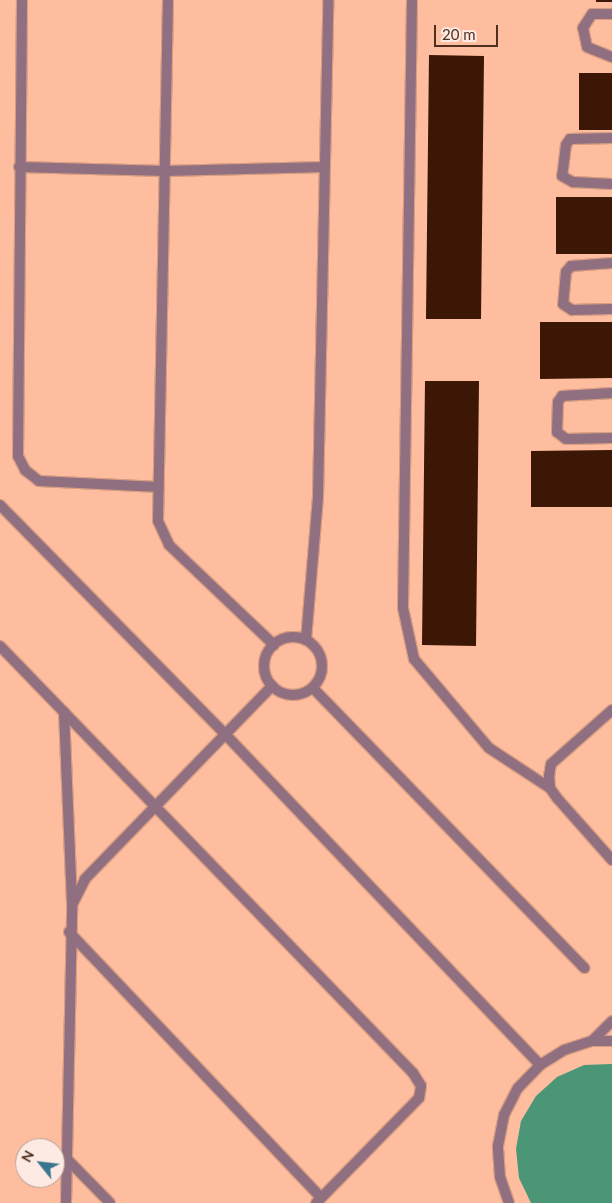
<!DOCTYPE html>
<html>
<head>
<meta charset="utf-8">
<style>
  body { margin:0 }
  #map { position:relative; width:612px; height:1203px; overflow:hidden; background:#febd9f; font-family:Lato,sans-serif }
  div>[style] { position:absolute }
  .water>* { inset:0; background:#4c9678 }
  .building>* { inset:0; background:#3c1705 }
  .roads { filter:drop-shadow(1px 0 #d89e83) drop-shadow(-1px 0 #d89e83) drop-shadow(0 1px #d89e83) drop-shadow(0 -1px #d89e83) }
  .street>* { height:10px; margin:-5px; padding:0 5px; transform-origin:5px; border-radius:5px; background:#906f81 }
  .street>.ring { margin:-5px; padding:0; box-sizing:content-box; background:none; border:10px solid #906f81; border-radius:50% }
  span { translate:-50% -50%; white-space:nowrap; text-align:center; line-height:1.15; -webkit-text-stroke:5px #fceae3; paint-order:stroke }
  .north { position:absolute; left:15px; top:1138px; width:50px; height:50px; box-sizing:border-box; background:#fceae3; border:1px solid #b79f95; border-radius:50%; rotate:299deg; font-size:14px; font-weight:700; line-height:20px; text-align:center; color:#502f20 }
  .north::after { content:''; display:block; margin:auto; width:18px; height:22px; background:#3a778e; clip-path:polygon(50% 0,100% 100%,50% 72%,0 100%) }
  .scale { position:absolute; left:434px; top:25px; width:64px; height:22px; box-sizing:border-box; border:2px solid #502f20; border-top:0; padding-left:6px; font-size:15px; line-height:18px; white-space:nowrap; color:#502f20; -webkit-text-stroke:4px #fceae3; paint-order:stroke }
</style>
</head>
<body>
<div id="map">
  <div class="water">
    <i style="clip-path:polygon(612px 1064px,612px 1203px,531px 1203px,519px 1178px,516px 1149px,521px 1121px,536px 1096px,557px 1077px,584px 1065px)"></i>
  </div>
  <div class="building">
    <i style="clip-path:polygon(596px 0,612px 0,612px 2px,596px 2px)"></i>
    <i style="clip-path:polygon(429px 55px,484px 56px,481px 319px,426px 319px)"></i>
    <i style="clip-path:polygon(579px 73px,612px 73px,612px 130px,579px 130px)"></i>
    <i style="clip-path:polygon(556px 197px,612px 197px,612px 254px,556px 254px)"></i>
    <i style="clip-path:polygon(540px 322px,612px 322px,612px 378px,540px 379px)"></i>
    <i style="clip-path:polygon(425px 381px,479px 381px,476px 646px,422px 645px)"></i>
    <i style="clip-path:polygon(612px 450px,612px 507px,531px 507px,531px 451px)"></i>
  </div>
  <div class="roads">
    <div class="street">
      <i style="left:22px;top:0;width:456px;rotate:90.5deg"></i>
      <i style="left:18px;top:456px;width:16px;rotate:63deg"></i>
      <i style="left:25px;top:470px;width:18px;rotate:38deg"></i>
      <i style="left:39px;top:481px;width:120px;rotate:2.9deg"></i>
      <i style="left:168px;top:0;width:521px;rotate:91.1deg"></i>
      <i style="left:158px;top:521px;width:26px;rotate:65deg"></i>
      <i style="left:169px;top:545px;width:145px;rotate:43.6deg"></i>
      <i style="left:412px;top:0;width:608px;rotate:90.85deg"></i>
      <i style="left:403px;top:608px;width:52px;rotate:77.8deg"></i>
      <i style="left:414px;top:659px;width:116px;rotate:49.9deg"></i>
      <i style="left:489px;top:748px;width:73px;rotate:33.3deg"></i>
      <i style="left:612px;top:14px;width:20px;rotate:180deg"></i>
      <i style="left:592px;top:14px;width:17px;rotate:123deg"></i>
      <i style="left:583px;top:28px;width:19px;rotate:78deg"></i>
      <i style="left:587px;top:47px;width:27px;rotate:22deg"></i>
      <i style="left:612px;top:138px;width:42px;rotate:178.6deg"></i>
      <i style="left:570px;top:139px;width:7px;rotate:124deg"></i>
      <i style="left:566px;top:145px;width:31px;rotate:97deg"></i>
      <i style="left:562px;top:176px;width:13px;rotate:29deg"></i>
      <i style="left:573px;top:182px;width:39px;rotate:3deg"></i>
      <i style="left:19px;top:167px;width:146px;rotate:1.6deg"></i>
      <i style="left:165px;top:171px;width:160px;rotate:-1.4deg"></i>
      <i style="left:612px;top:263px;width:41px;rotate:175.8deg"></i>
      <i style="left:571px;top:266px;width:8px;rotate:130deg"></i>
      <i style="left:566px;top:272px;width:32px;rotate:95deg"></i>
      <i style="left:563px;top:304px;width:11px;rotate:34deg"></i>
      <i style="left:572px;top:310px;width:40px;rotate:-1.4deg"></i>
      <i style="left:612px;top:393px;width:50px;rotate:176.6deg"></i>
      <i style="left:562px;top:396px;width:7px;rotate:124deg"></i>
      <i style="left:558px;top:402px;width:30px;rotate:92deg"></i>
      <i style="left:557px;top:432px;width:11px;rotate:38deg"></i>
      <i style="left:566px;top:439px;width:46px;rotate:-1.2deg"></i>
      <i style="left:0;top:505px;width:321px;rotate:45.5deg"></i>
      <i style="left:225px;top:734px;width:457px;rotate:46.4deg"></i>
      <i class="ring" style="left:264px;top:637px;width:48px;height:48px"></i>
      <i style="left:306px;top:640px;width:144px;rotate:-85.2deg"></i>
      <i style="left:318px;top:497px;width:497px;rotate:-88.8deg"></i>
      <i style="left:0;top:646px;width:594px;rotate:45.95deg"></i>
      <i style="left:413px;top:1073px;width:15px;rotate:58deg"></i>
      <i style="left:421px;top:1086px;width:12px;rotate:99deg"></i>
      <i style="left:419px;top:1098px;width:147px;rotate:134.4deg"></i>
      <i style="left:313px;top:688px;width:390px;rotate:45.9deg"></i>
      <i style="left:612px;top:710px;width:81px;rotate:138.5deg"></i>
      <i style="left:551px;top:764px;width:12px;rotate:99deg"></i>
      <i style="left:549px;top:776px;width:12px;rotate:85deg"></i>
      <i style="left:550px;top:788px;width:12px;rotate:55deg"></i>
      <i style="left:557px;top:798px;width:83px;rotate:48.4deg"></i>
      <i style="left:64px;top:712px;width:192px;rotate:87.6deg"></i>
      <i style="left:69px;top:932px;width:366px;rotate:46.5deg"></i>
      <i style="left:592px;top:1041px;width:28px;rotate:-45deg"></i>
      <i style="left:66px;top:1158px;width:63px;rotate:45.6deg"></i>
      <i style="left:66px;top:1203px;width:298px;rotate:-88.8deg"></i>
      <i style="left:72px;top:905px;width:29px;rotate:-63deg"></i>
      <i style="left:85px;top:879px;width:269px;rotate:-45.9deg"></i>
      <i style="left:509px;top:1203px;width:28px;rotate:-109deg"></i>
      <i style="left:500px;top:1177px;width:31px;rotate:-94deg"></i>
      <i style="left:498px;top:1146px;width:32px;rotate:-79deg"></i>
      <i style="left:504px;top:1115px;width:30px;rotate:-63deg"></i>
      <i style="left:518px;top:1088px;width:32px;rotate:-46deg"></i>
      <i style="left:540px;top:1065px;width:28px;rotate:-32deg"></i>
      <i style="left:564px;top:1050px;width:29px;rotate:-18deg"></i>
      <i style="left:592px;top:1041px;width:20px"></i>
    </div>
  </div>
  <div class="north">N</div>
  <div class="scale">20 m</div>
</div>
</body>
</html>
